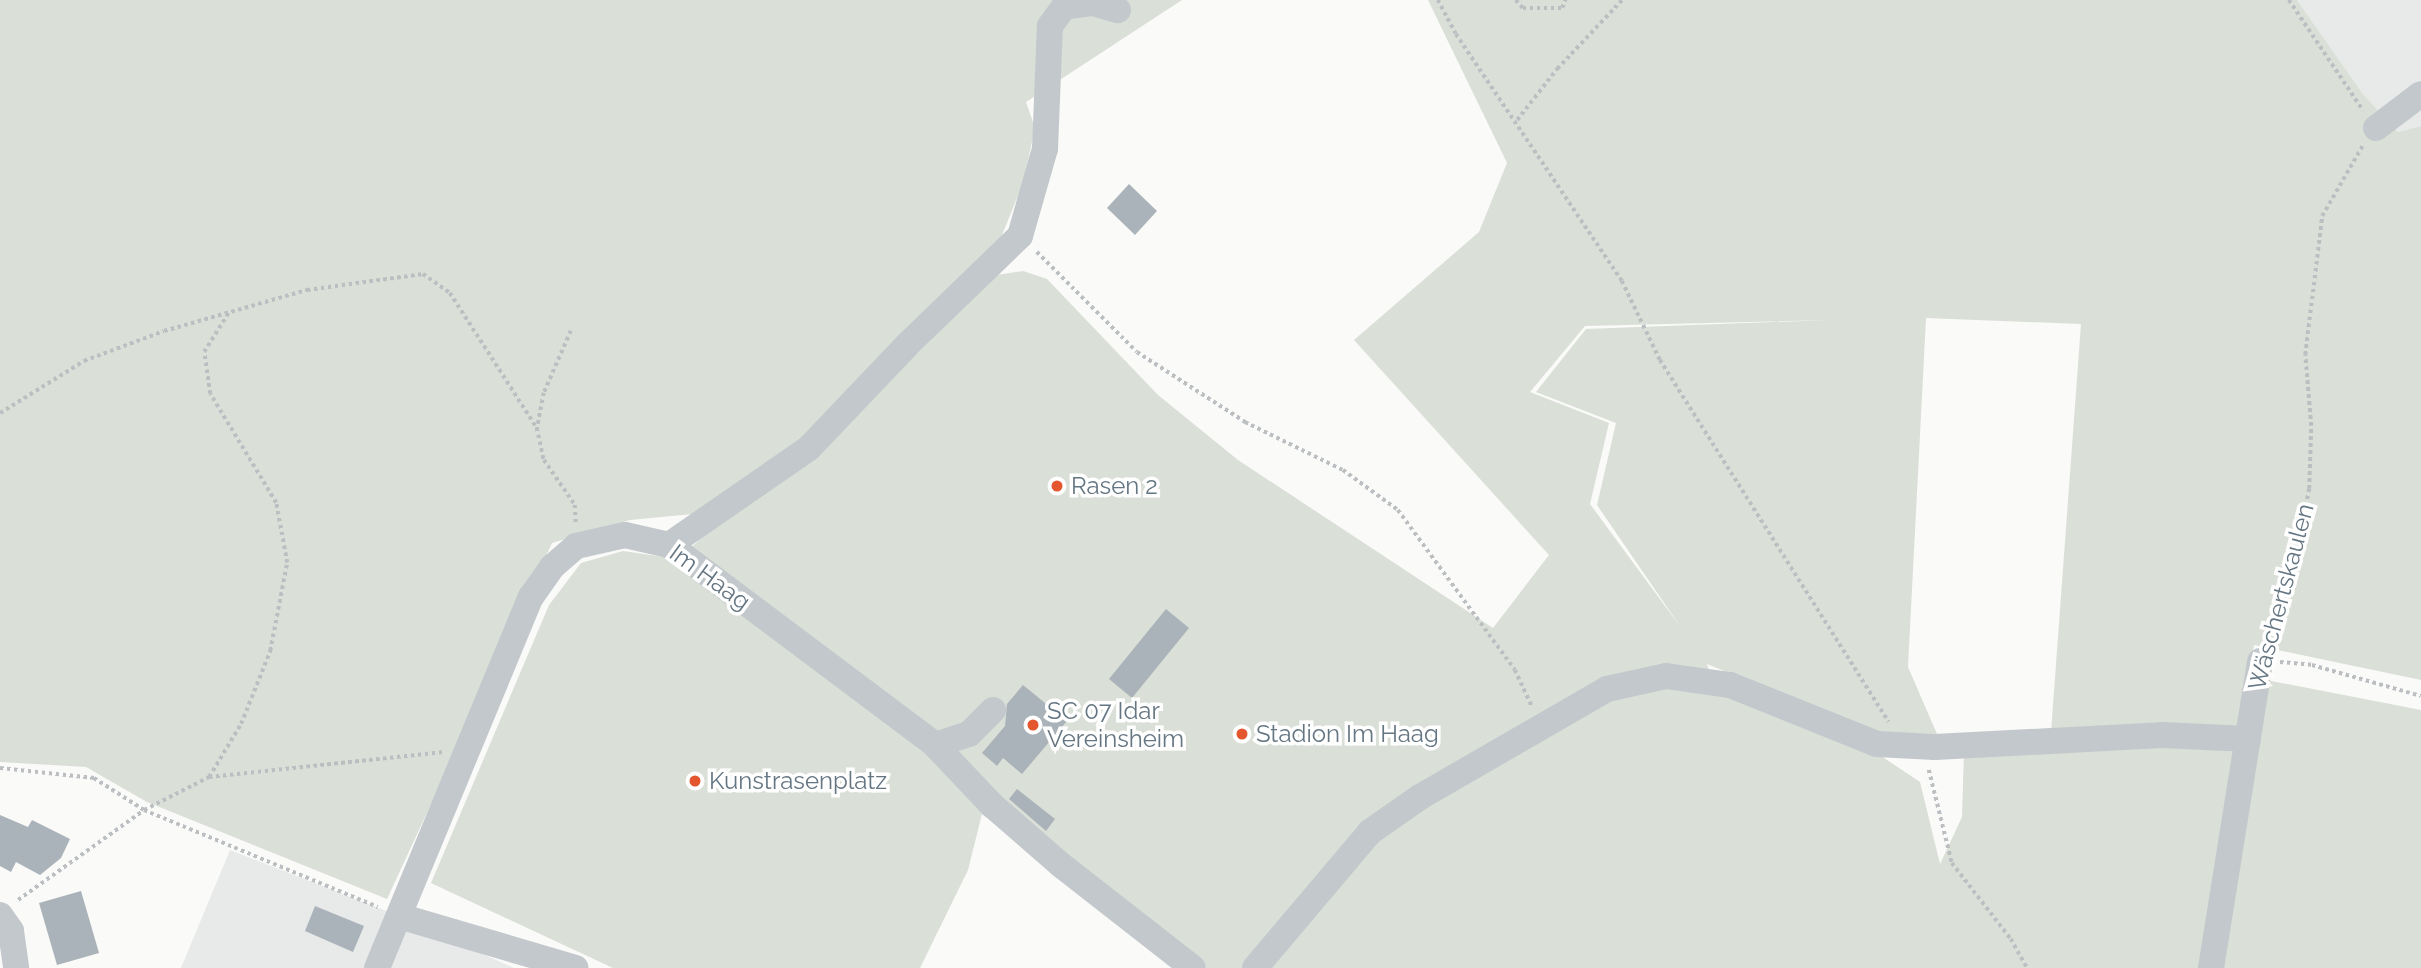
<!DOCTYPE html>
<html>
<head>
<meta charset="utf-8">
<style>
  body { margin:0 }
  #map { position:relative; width:2421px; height:968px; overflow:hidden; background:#fafaf8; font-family:Raleway,sans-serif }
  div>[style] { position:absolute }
  .built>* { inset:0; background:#e8e9e9 }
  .green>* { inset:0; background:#dadfd7 }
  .building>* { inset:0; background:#aab3b9 }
  .path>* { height:3.5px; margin-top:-1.75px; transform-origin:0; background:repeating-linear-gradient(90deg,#bbbfc2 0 3.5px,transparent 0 7px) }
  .minor>* { height:26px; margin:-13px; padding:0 13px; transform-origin:13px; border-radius:13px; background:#c3c8cc }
  .dots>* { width:19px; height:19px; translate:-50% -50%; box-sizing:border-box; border:4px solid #fff; border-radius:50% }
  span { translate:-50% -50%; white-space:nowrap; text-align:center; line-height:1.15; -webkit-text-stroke:7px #fff; paint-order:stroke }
  .poi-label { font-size:24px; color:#657683 }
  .left { translate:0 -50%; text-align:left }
  .street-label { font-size:24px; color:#657683 }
</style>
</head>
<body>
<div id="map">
  <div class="built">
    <i style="clip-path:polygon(2297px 0,2421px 0,2421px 126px,2398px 132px,2363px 94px)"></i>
    <i style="clip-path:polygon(230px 850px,399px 916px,514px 968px,181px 968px)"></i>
  </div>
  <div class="green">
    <i style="clip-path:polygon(0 0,1182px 0,1026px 102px,1035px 128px,1023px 183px,1000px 240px,796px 447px,703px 513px,630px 520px,552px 543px,387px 899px,147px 802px,86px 767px,0 762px)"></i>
    <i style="clip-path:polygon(evenodd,1428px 0,2297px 0,2363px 94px,2398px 132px,2421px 126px,2421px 680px,2254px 645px,2239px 726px,2051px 732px,2081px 324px,1926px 318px,1908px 667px,1937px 734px,1877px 733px,1707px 664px,1715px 688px,1875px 752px,1920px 782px,1940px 864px,1962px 817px,1964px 750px,2171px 745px,2239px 752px,2203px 968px,1182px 968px,982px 814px,968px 870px,920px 968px,613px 968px,431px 883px,549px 605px,581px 563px,623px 551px,678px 559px,996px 275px,1023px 271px,1047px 279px,1158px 395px,1238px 460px,1493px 628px,1549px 555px,1354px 340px,1479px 232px,1507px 163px,1428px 0,1831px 320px,1586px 329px,1536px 392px,1616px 423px,1597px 505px,1682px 629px,1590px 504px,1609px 423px,1530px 392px,1585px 326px,1831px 320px)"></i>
    <i style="clip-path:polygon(2266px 680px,2421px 710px,2421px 968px,2211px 968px)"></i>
  </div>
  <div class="building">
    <i style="clip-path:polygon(1129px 184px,1157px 211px,1135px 235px,1107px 208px)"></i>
    <i style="clip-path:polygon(1166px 609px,1189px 628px,1132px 698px,1109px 679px)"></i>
    <i style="clip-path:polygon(1023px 685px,1067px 721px,1022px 774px,1003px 758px,997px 766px,982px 753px,1005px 726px,1007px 704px)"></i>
    <i style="clip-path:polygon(1017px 789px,1055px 819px,1046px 831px,1009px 799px)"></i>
    <i style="clip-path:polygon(0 815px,28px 827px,32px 820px,70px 839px,61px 858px,40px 875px,16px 862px,11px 872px,0 866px)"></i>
    <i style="clip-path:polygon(81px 891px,99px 953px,57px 965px,39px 903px)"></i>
    <i style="clip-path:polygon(315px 906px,364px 926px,353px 952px,305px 931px)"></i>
  </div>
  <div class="path">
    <i style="left:1438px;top:0;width:38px;rotate:62deg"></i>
    <i style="left:1456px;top:34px;width:298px;rotate:56.1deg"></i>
    <i style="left:1622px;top:281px;width:88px;rotate:64.3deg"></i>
    <i style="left:1660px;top:360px;width:428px;rotate:57.7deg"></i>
    <i style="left:1516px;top:0;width:11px;rotate:49deg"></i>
    <i style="left:1523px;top:8px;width:39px"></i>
    <i style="left:1562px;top:8px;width:9px;rotate:-69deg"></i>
    <i style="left:2289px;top:0;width:133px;rotate:56.1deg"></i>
    <i style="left:1517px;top:120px;width:65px;rotate:-51.9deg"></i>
    <i style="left:1557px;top:69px;width:95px;rotate:-46.7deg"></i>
    <i style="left:1037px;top:252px;width:141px;rotate:45deg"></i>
    <i style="left:1137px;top:352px;width:129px;rotate:32.9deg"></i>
    <i style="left:1245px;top:422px;width:109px;rotate:26.1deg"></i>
    <i style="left:1343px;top:470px;width:68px;rotate:36deg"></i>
    <i style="left:1398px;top:510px;width:198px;rotate:53.8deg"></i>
    <i style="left:1515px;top:670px;width:40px;rotate:65deg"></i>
    <i style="left:571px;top:331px;width:68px;rotate:113.5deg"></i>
    <i style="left:544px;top:393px;width:36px;rotate:101deg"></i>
    <i style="left:537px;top:428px;width:33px;rotate:78deg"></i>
    <i style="left:544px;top:460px;width:55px;rotate:55.4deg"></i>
    <i style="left:575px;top:505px;width:18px;rotate:87deg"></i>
    <i style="left:0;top:413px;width:99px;rotate:-31.8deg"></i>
    <i style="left:84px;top:361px;width:85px;rotate:-20.6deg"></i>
    <i style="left:164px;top:331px;width:149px;rotate:-16deg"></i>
    <i style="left:307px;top:290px;width:117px;rotate:-7.9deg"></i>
    <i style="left:423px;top:274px;width:33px;rotate:35deg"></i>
    <i style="left:450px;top:293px;width:161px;rotate:57.2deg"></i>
    <i style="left:2267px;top:640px;width:83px;rotate:-71.1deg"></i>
    <i style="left:2294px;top:561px;width:74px;rotate:-78.2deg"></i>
    <i style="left:2309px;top:489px;width:63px;rotate:-88.2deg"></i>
    <i style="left:2311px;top:426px;width:71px;rotate:-94.8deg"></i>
    <i style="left:2305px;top:355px;width:140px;rotate:-83deg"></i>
    <i style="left:2322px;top:216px;width:82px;rotate:-60deg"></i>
    <i style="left:2280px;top:662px;width:32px;rotate:5deg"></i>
    <i style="left:2312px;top:665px;width:113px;rotate:15.9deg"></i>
    <i style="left:0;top:768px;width:95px;rotate:6.1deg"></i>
    <i style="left:94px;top:778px;width:59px;rotate:32.6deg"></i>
    <i style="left:144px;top:810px;width:253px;rotate:22.5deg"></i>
    <i style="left:1929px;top:770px;width:96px;rotate:76.1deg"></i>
    <i style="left:1952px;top:863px;width:96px;rotate:52.2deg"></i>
    <i style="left:2011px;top:939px;width:33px;rotate:61deg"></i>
    <i style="left:209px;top:777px;width:236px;rotate:-6.1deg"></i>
    <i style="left:18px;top:900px;width:155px;rotate:-35.5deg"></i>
    <i style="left:144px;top:810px;width:73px;rotate:-26.9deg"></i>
    <i style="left:209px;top:777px;width:62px;rotate:-58.9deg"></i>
    <i style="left:241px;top:724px;width:79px;rotate:-68.3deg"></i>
    <i style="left:270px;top:651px;width:90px;rotate:-79.1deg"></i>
    <i style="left:287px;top:563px;width:61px;rotate:-100.4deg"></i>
    <i style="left:276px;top:503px;width:127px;rotate:-121.2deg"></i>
    <i style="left:210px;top:394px;width:42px;rotate:-98.1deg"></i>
    <i style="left:204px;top:352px;width:47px;rotate:-58deg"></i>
  </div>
  <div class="minor">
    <i style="left:2376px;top:128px;width:56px;rotate:-37.1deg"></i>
    <i style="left:669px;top:545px;width:170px;rotate:-34.7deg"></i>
    <i style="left:809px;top:448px;width:142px;rotate:-46.4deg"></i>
    <i style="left:907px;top:345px;width:157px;rotate:-44deg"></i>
    <i style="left:1020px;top:236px;width:91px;rotate:-74deg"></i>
    <i style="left:1045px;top:149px;width:123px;rotate:-87.7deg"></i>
    <i style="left:1050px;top:26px;width:24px;rotate:-54deg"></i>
    <i style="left:1064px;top:7px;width:29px;rotate:-8deg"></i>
    <i style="left:1093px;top:3px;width:26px;rotate:16deg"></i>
    <i style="left:935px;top:745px;width:83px;rotate:46.5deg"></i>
    <i style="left:992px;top:805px;width:91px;rotate:41deg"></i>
    <i style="left:1061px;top:865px;width:167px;rotate:38deg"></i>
    <i style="left:0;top:915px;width:19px;rotate:55deg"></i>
    <i style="left:11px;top:931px;width:37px;rotate:82deg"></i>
    <i style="left:399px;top:916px;width:184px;rotate:16.4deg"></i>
    <i style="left:377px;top:968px;width:402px;rotate:-67.5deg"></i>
    <i style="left:531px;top:597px;width:37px;rotate:-55deg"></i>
    <i style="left:552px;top:567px;width:32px;rotate:-41deg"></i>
    <i style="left:576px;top:546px;width:50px;rotate:-12.7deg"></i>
    <i style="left:625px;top:535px;width:45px;rotate:12.8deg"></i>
    <i style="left:669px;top:545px;width:333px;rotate:36.9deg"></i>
    <i style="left:935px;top:745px;width:36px;rotate:-18deg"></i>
    <i style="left:969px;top:734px;width:34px;rotate:-45deg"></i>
    <i style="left:1255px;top:968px;width:178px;rotate:-49.8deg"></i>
    <i style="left:1370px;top:832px;width:61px;rotate:-35deg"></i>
    <i style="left:1420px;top:797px;width:216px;rotate:-30deg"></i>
    <i style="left:1607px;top:689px;width:60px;rotate:-12.4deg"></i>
    <i style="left:1666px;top:676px;width:65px;rotate:8deg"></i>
    <i style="left:1730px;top:685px;width:158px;rotate:21.9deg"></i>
    <i style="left:1877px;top:744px;width:58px;rotate:3deg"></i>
    <i style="left:1935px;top:747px;width:227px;rotate:-3deg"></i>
    <i style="left:2162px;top:735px;width:86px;rotate:2.7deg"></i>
    <i style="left:2211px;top:968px;width:311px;rotate:-80.9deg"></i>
  </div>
  <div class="dots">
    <i style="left:1057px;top:486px;background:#e4572e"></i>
    <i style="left:1033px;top:725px;background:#e4572e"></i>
    <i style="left:1242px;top:734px;background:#e4572e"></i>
    <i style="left:695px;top:781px;background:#e4572e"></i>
  </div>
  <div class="poi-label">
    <span class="left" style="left:1071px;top:486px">Rasen 2</span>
    <span class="left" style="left:1047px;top:725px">SC 07 Idar<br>Vereinsheim</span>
    <span class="left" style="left:1256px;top:734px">Stadion Im Haag</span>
    <span class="left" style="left:709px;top:781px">Kunstrasenplatz</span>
  </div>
  <div class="street-label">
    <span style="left:710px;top:577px;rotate:36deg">Im Haag</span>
    <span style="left:2281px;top:597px;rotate:-75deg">Wäschertskaulen</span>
  </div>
</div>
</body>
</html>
